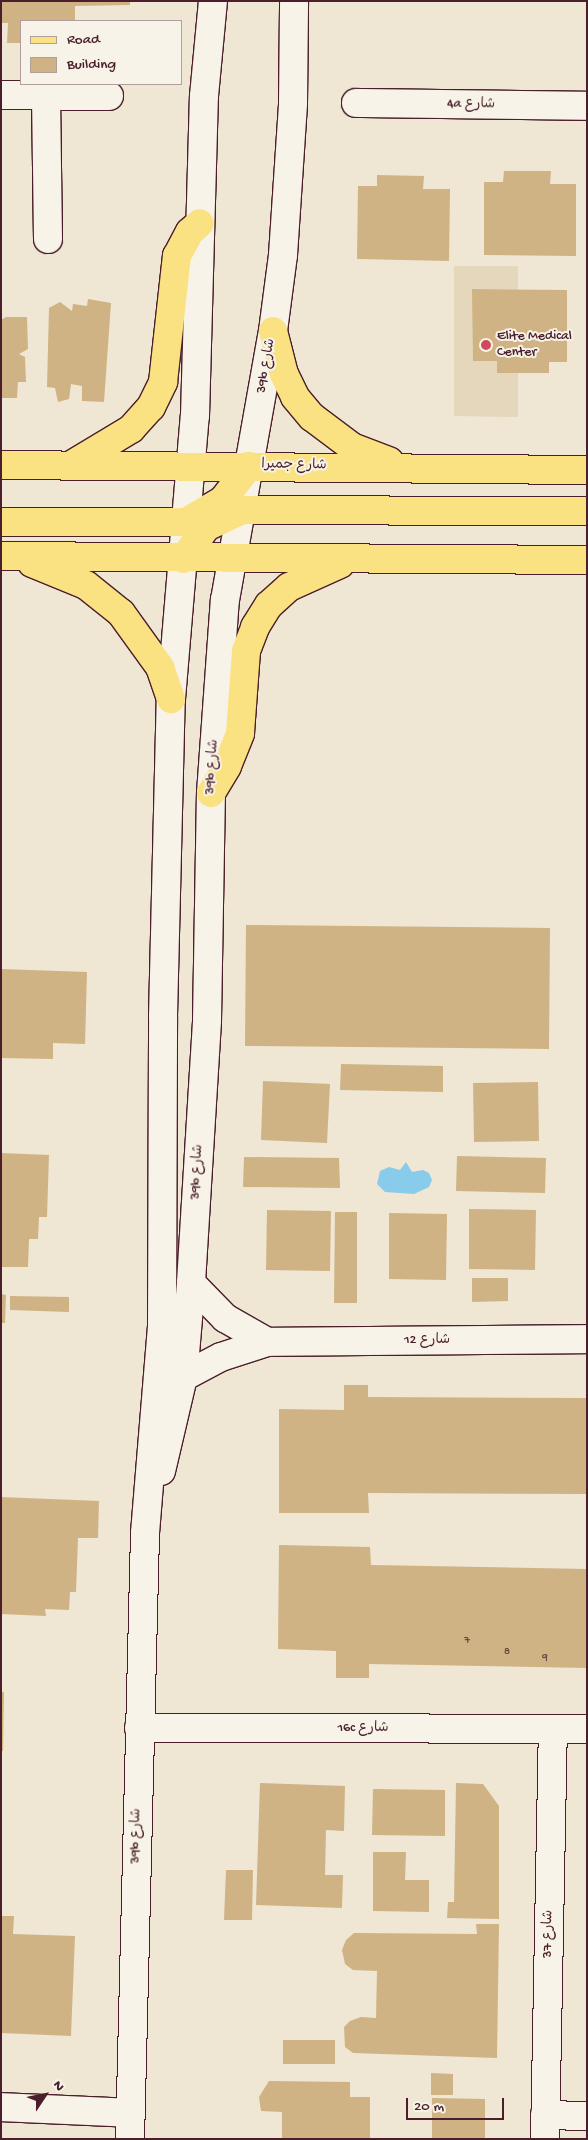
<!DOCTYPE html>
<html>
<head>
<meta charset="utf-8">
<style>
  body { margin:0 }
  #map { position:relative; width:588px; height:2140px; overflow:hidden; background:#efe6d4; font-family:"Gochi Hand","Playpen Sans Arabic",sans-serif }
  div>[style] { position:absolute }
  .built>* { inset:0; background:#e5d7bc }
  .water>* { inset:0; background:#89cbea }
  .building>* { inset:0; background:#cfb384 }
  .roads { filter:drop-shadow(1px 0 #4a1f2b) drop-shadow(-1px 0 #4a1f2b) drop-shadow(0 1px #4a1f2b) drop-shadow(0 -1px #4a1f2b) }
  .street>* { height:28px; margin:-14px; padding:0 14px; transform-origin:14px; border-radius:14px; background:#f7f3e8 }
  .secondary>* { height:28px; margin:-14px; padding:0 14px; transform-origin:14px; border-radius:14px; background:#f7f3e8 }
  .primary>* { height:28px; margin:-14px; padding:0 14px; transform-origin:14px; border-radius:14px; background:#fae181 }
  .dots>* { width:14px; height:14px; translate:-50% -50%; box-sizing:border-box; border:2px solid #f7f3e8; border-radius:50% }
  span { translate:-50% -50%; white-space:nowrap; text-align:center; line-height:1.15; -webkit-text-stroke:4px #f7f3e8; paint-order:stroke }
  .number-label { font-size:11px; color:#6b4441 }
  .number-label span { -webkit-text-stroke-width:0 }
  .street-label { font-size:14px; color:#4a1f2b }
  .poi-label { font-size:14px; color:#4a1f2b }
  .left { translate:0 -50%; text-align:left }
  .frame { position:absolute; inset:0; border:2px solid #4a1f2b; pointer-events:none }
  .legend { position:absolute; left:20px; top:20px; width:162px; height:65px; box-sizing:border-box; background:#f7f3e8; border:1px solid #b29e9c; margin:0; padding:6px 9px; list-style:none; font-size:15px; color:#4a1f2b }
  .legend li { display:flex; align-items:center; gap:10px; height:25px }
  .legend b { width:25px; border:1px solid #b29e9c }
  .north { position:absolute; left:20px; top:2070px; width:50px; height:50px; -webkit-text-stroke:4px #f7f3e8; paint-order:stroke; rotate:56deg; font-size:14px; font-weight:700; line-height:20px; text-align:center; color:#4a1f2b }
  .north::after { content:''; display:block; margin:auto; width:18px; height:22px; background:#4a1f2b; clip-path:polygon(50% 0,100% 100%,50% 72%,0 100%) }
  .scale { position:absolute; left:406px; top:2098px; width:98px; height:22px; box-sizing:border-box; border:2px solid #4a1f2b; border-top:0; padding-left:6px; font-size:15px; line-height:18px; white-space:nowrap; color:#4a1f2b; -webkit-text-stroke:4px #f7f3e8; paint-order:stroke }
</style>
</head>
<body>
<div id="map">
  <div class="built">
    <i style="clip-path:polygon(454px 266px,518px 266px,518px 417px,454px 416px)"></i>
  </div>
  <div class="water">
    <i style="clip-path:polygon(406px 1162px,412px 1172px,423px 1170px,429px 1173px,432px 1180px,429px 1187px,414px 1194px,385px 1192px,377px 1184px,380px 1171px,389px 1167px,400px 1170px)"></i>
  </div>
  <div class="building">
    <i style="clip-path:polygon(1px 1px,130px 1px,130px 5px,75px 6px,75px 21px,21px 21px,21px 43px,7px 43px,8px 23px,1px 23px)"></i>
    <i style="clip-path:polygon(504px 171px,551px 171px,550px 184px,576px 184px,576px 256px,484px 255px,484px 182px,503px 182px)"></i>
    <i style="clip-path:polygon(377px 175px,424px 176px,423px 189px,450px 189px,449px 261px,357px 259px,358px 186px,377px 186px)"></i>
    <i style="clip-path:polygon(472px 289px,567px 290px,567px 362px,549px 362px,549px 373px,497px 373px,497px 361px,473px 361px)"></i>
    <i style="clip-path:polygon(88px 299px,111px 303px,104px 402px,82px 401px,82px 386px,71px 384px,69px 399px,58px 402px,55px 388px,47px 387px,49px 308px,60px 302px,72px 311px,73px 304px,87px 306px)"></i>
    <i style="clip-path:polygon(6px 317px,27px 317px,28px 349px,19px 354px,25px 357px,26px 382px,18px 382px,17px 398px,1px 398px,1px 320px)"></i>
    <i style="clip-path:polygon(246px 925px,550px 928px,549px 1049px,245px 1046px)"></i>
    <i style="clip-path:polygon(1px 969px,87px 972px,85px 1044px,53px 1043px,53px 1059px,1px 1058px)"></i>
    <i style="clip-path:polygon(341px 1064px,443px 1066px,443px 1092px,340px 1090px)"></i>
    <i style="clip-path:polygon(263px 1081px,330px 1084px,327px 1143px,261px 1140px)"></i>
    <i style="clip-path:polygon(538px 1082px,539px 1141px,474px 1142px,473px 1083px)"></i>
    <i style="clip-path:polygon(1px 1153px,49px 1155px,47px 1217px,39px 1217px,38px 1239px,29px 1239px,28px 1267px,1px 1267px)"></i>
    <i style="clip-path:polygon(457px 1156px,546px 1158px,545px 1193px,456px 1191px)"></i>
    <i style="clip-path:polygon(244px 1157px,339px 1158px,340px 1188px,243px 1187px)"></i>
    <i style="clip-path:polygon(469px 1209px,536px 1210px,535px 1270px,469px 1269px)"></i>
    <i style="clip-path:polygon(267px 1210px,331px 1211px,330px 1271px,266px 1270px)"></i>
    <i style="clip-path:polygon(335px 1212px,357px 1212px,357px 1303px,334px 1303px)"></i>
    <i style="clip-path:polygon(389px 1213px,447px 1214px,446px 1280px,389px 1279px)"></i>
    <i style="clip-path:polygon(472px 1278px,508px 1278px,508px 1301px,472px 1302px)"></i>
    <i style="clip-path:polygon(1px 1294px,6px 1295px,5px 1323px,1px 1323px)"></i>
    <i style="clip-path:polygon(10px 1296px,69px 1297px,69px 1312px,10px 1310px)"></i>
    <i style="clip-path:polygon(344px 1385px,368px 1385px,368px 1397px,587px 1398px,587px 1494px,368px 1493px,369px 1513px,279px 1513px,279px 1409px,344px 1410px)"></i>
    <i style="clip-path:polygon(1px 1497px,99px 1501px,98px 1538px,78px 1538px,76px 1592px,70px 1592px,69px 1610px,45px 1609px,46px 1616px,1px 1614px)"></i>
    <i style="clip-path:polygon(279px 1545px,370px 1547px,371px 1565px,587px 1569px,587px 1668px,369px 1664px,369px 1678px,336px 1678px,336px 1651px,278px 1649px)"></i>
    <i style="clip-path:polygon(1px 1692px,4px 1692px,3px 1751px,1px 1751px)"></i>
    <i style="clip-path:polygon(260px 1783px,345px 1786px,344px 1831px,326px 1830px,325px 1875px,343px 1875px,342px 1908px,256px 1905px)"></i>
    <i style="clip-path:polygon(456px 1783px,483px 1784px,499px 1806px,499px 1919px,447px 1918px,448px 1902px,454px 1902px)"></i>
    <i style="clip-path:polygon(373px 1789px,445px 1790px,445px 1836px,372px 1835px)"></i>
    <i style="clip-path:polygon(373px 1852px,406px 1852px,405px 1880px,429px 1880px,429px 1912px,373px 1911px)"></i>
    <i style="clip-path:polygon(226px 1870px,253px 1870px,252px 1920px,224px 1920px)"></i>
    <i style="clip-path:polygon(1px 1916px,14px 1916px,13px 1934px,75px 1936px,71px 2036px,1px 2033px)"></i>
    <i style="clip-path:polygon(476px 1924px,499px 1924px,497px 2058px,353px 2053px,345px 2047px,344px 2027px,350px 2021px,361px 2017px,376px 2018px,377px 1971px,353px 1970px,345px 1964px,342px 1950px,346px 1940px,354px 1933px,477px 1934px)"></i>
    <i style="clip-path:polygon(283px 2040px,335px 2040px,335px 2064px,283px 2064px)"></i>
    <i style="clip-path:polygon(431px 2073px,453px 2074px,453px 2095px,431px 2095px)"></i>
    <i style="clip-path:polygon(269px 2081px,350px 2082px,350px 2097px,370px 2097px,370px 2139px,282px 2139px,282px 2112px,261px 2111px,259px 2097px)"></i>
    <i style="clip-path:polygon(432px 2098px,485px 2099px,485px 2139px,432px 2139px)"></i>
  </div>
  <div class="roads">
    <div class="street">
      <i style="left:1px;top:95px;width:108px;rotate:0.5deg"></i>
      <i style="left:46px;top:95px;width:144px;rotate:89.2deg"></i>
      <i style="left:356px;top:103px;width:231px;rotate:0.7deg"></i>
      <i style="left:191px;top:1283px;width:49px;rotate:45.8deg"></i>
      <i style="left:225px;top:1318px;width:48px;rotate:29.7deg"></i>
      <i style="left:183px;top:1377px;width:43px;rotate:-27.8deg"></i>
      <i style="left:221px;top:1357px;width:48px;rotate:-18.1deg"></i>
      <i style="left:267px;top:1342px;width:320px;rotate:-0.5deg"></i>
      <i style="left:139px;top:1728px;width:448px;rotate:0.1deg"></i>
      <i style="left:1px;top:2107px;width:130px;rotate:2.6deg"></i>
      <i style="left:545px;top:2115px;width:42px;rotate:1.4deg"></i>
      <i style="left:545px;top:2139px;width:410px;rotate:-88.9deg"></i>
    </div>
    <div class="secondary">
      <i style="left:161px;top:1471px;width:97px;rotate:-76.8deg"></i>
      <i style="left:183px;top:1377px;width:94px;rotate:-85.1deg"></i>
      <i style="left:191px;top:1283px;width:263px;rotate:-86.5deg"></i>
      <i style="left:207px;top:1020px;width:227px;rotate:-89deg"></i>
      <i style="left:211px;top:793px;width:194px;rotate:-85.9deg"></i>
      <i style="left:225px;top:600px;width:273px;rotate:-79.9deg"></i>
      <i style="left:273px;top:331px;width:77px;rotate:-82.5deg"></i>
      <i style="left:283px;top:255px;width:152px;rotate:-86.2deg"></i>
      <i style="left:293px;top:103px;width:102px;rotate:-89.4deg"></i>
      <i style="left:130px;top:2139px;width:606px;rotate:-88.58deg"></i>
      <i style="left:145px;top:1533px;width:209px;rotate:-85.3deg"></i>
      <i style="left:162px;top:1325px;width:309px;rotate:-89.8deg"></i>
      <i style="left:163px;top:1016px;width:317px;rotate:-88.6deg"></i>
      <i style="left:171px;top:699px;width:284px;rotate:-85.2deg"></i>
      <i style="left:195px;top:416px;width:320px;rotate:-88.4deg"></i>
      <i style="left:204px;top:96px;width:95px;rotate:-84.6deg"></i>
    </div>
    <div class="primary">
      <i style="left:273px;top:331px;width:44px;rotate:75.7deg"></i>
      <i style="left:284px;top:374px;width:25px;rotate:64deg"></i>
      <i style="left:295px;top:397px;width:26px;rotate:50deg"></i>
      <i style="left:312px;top:417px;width:50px;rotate:36.9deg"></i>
      <i style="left:352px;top:447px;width:40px;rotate:21deg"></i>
      <i style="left:73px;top:464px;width:68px;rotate:-31.1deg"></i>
      <i style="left:131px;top:429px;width:30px;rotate:-48deg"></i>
      <i style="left:151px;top:407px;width:28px;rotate:-64deg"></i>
      <i style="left:163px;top:382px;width:127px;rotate:-83.7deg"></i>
      <i style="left:177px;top:256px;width:27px;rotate:-62deg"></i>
      <i style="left:190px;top:232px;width:13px;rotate:-42deg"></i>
      <i style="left:1px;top:465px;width:586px;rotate:0.49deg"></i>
      <i style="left:1px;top:522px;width:185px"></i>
      <i style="left:186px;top:522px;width:43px;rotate:-30.7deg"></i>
      <i style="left:223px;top:500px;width:43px;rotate:-52.6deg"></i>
      <i style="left:1px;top:556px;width:586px;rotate:0.39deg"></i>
      <i style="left:183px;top:559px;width:39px;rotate:-54deg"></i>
      <i style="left:206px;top:527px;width:40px;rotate:-25deg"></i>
      <i style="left:242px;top:510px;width:345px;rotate:0.2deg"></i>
      <i style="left:32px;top:563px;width:58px;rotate:22.2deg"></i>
      <i style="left:86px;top:585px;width:45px;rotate:38.7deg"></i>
      <i style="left:121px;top:613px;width:67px;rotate:54.2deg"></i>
      <i style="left:160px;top:667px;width:34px;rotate:71deg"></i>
      <i style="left:211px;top:793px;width:31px;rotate:-59deg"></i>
      <i style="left:227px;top:766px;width:35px;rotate:-68deg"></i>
      <i style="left:240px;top:733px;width:82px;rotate:-85.8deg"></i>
      <i style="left:246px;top:651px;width:26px;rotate:-69deg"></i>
      <i style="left:255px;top:627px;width:26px;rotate:-58deg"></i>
      <i style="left:269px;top:605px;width:27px;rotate:-42deg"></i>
      <i style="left:289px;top:587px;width:56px;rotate:-24.3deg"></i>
    </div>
  </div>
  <div class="dots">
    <i style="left:486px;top:345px;background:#d1495b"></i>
  </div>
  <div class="number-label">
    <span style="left:467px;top:1641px">7</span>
    <span style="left:507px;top:1652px">8</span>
    <span style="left:545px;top:1658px">9</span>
  </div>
  <div class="street-label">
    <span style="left:471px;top:105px;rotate:1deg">4a شارع</span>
    <span style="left:267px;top:366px;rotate:-80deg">39b شارع</span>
    <span style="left:294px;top:466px;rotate:1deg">شارع جميرا</span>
    <span style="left:213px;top:767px;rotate:-86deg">39b شارع</span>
    <span style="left:198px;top:1172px;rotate:-87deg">39b شارع</span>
    <span style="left:427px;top:1341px">شارع 12</span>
    <span style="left:363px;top:1729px">16c شارع</span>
    <span style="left:137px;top:1836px;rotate:-89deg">39b شارع</span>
    <span style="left:549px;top:1934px;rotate:-89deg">شارع 37</span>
  </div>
  <div class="poi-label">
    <span class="left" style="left:497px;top:345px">Elite Medical<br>Center</span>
  </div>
  <div class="frame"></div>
  <ul class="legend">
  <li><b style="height:6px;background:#fae181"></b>Road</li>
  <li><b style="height:14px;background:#cfb384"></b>Building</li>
  </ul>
  <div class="north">N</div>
  <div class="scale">20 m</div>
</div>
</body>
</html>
